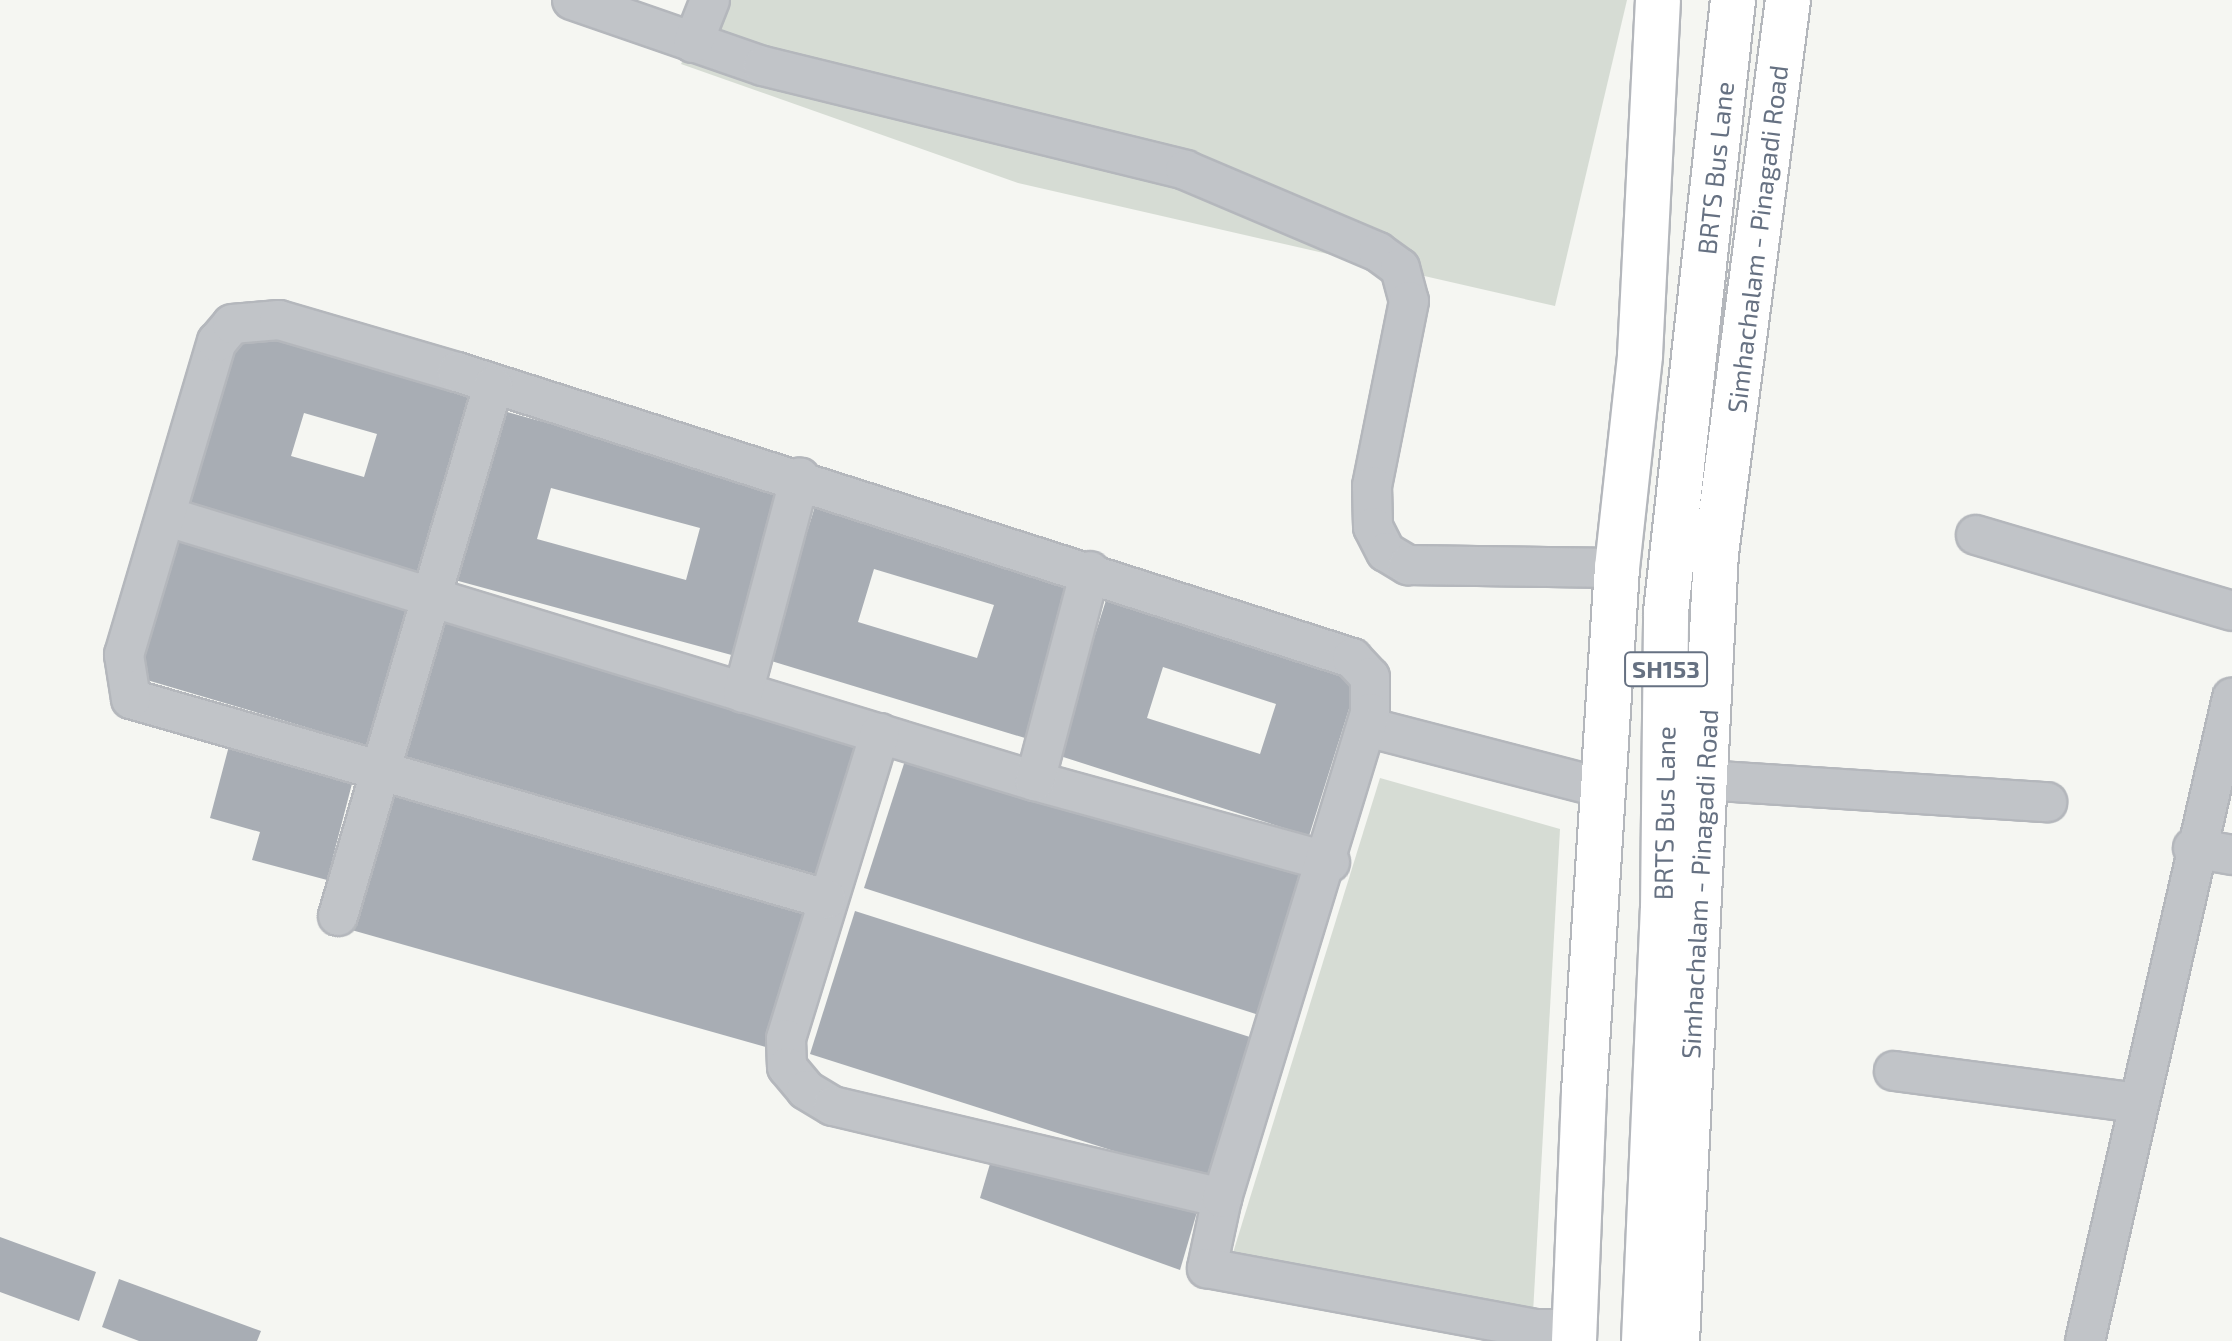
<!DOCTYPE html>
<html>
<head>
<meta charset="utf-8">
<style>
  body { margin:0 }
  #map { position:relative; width:2232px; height:1341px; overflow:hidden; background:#f5f6f2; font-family:"Exo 2",sans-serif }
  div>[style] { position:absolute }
  .green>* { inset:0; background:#d6dcd4 }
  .building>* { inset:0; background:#a8adb4 }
  .roads { filter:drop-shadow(2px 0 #b4b7bc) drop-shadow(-2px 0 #b4b7bc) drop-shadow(0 2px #b4b7bc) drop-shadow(0 -2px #b4b7bc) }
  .minor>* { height:38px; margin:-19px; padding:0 19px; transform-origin:19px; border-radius:19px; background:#c1c4c8 }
  .major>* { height:44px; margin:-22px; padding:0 22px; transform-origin:22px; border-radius:22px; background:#fff }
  span { translate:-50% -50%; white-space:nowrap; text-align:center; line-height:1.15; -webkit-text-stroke:8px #fff; paint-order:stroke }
  .shield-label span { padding:2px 6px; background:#fff; border:2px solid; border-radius:6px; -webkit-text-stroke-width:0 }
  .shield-label { font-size:24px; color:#667182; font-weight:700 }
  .street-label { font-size:26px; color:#667182 }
</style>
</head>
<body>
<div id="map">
  <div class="green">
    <i style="clip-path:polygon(714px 0,1627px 0,1555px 306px,1018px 183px,681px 64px)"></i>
    <i style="clip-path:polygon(1380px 778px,1560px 829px,1533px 1313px,1232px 1256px)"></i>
  </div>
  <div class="building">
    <i style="clip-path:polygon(evenodd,241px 328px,476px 397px,424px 576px,188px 506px,241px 328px,304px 413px,377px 434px,364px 477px,291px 456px,304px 413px)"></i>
    <i style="clip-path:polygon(evenodd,496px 409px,785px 488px,739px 657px,451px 579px,496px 409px,551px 488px,700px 528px,686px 580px,537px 539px,551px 488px)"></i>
    <i style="clip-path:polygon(evenodd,816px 503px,1072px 580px,1025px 738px,768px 660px,816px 503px,874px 569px,994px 605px,977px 658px,858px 622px,874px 569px)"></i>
    <i style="clip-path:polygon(170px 538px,406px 608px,366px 745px,130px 675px)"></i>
    <i style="clip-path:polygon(evenodd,1107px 597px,1359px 677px,1309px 836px,1057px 755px,1107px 597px,1163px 667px,1276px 704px,1260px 754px,1147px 718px,1163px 667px)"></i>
    <i style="clip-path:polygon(438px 619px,863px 739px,823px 882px,398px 762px)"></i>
    <i style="clip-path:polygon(230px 742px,354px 776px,327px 880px,252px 860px,260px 832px,210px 818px)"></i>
    <i style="clip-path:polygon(910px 745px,1307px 872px,1262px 1016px,864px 888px)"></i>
    <i style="clip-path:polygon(388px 786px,813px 906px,773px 1049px,348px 929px)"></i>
    <i style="clip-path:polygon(855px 911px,1253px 1038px,1208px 1181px,810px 1054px)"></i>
    <i style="clip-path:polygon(994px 1150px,1197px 1212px,1180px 1270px,980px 1198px)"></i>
    <i style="clip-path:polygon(0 1237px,96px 1272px,79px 1321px,0 1292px)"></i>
    <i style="clip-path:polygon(119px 1279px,261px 1331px,257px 1341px,139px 1341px,102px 1327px)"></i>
  </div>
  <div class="roads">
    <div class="minor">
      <i style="left:572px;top:0;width:202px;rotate:19.1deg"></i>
      <i style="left:763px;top:66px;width:435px;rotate:13.8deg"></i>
      <i style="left:1185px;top:170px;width:210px;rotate:23deg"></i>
      <i style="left:1378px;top:252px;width:27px;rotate:36deg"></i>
      <i style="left:1400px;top:268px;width:34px;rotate:75deg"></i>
      <i style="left:1409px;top:301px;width:189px;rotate:101.3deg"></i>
      <i style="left:1372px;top:486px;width:41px;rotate:88.6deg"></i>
      <i style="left:1373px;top:527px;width:28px;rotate:63deg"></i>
      <i style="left:1386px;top:552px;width:26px;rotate:31deg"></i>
      <i style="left:1408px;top:565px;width:209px;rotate:0.8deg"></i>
      <i style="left:693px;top:43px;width:46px;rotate:-68.4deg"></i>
      <i style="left:168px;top:517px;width:906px;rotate:16.94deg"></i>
      <i style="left:1035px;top:781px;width:306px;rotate:15.4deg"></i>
      <i style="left:1976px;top:535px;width:267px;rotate:16.5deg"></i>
      <i style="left:743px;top:693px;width:223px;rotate:-75.2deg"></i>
      <i style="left:1367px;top:727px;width:244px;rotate:14.5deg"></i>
      <i style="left:880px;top:733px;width:320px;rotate:107.1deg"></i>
      <i style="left:786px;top:1039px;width:28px;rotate:88deg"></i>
      <i style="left:787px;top:1067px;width:30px;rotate:50deg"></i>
      <i style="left:806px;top:1090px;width:31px;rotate:31deg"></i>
      <i style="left:833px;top:1106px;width:400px;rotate:13.3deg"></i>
      <i style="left:1222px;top:1198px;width:72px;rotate:102.1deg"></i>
      <i style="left:1207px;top:1268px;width:334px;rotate:10.5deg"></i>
      <i style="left:1535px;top:1329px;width:40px"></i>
      <i style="left:1703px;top:780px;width:345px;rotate:3.7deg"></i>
      <i style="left:1035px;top:781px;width:217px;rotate:-75.3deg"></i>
      <i style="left:2193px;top:848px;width:40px;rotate:10deg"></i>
      <i style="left:826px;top:899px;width:723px;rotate:-163.95deg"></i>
      <i style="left:131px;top:699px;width:45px;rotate:-99deg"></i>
      <i style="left:124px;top:655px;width:327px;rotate:-73.5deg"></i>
      <i style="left:217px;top:342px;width:23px;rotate:-50deg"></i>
      <i style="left:232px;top:324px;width:47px;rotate:-4.9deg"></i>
      <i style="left:279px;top:320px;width:185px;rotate:16.3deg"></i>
      <i style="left:457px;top:372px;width:940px;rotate:17.72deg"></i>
      <i style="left:1352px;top:658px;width:26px;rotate:47deg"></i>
      <i style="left:1370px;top:677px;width:36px;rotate:90deg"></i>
      <i style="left:1370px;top:713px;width:507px;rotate:106.97deg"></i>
      <i style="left:338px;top:916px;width:552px;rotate:-73.7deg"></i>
      <i style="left:1894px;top:1071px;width:245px;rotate:7.5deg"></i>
      <i style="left:2085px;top:1341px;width:660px;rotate:-77.12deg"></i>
    </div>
    <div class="major">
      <i style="left:1574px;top:1341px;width:249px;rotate:-87.7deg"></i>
      <i style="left:1584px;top:1092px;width:525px;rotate:-86.4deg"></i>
      <i style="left:1617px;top:568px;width:214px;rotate:-83.8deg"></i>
      <i style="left:1640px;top:355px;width:355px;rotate:-87.1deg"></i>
      <i style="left:1644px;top:1341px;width:432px;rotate:-87.5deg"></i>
      <i style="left:1663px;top:909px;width:297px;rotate:-89.4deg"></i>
      <i style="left:1666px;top:612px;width:616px;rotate:-83.75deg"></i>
      <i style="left:1677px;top:1341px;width:789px;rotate:-87.17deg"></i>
      <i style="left:1716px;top:553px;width:558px;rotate:-82.58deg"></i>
    </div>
  </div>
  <div class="shield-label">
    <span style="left:1666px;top:669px">SH153</span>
  </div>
  <div class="street-label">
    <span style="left:1715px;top:168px;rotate:-84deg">BRTS Bus Lane</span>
    <span style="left:1757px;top:239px;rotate:-83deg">Simhachalam - Pinagadi Road</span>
    <span style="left:1664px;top:813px;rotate:-89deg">BRTS Bus Lane</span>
    <span style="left:1699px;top:884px;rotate:-87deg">Simhachalam - Pinagadi Road</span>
  </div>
</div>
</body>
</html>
